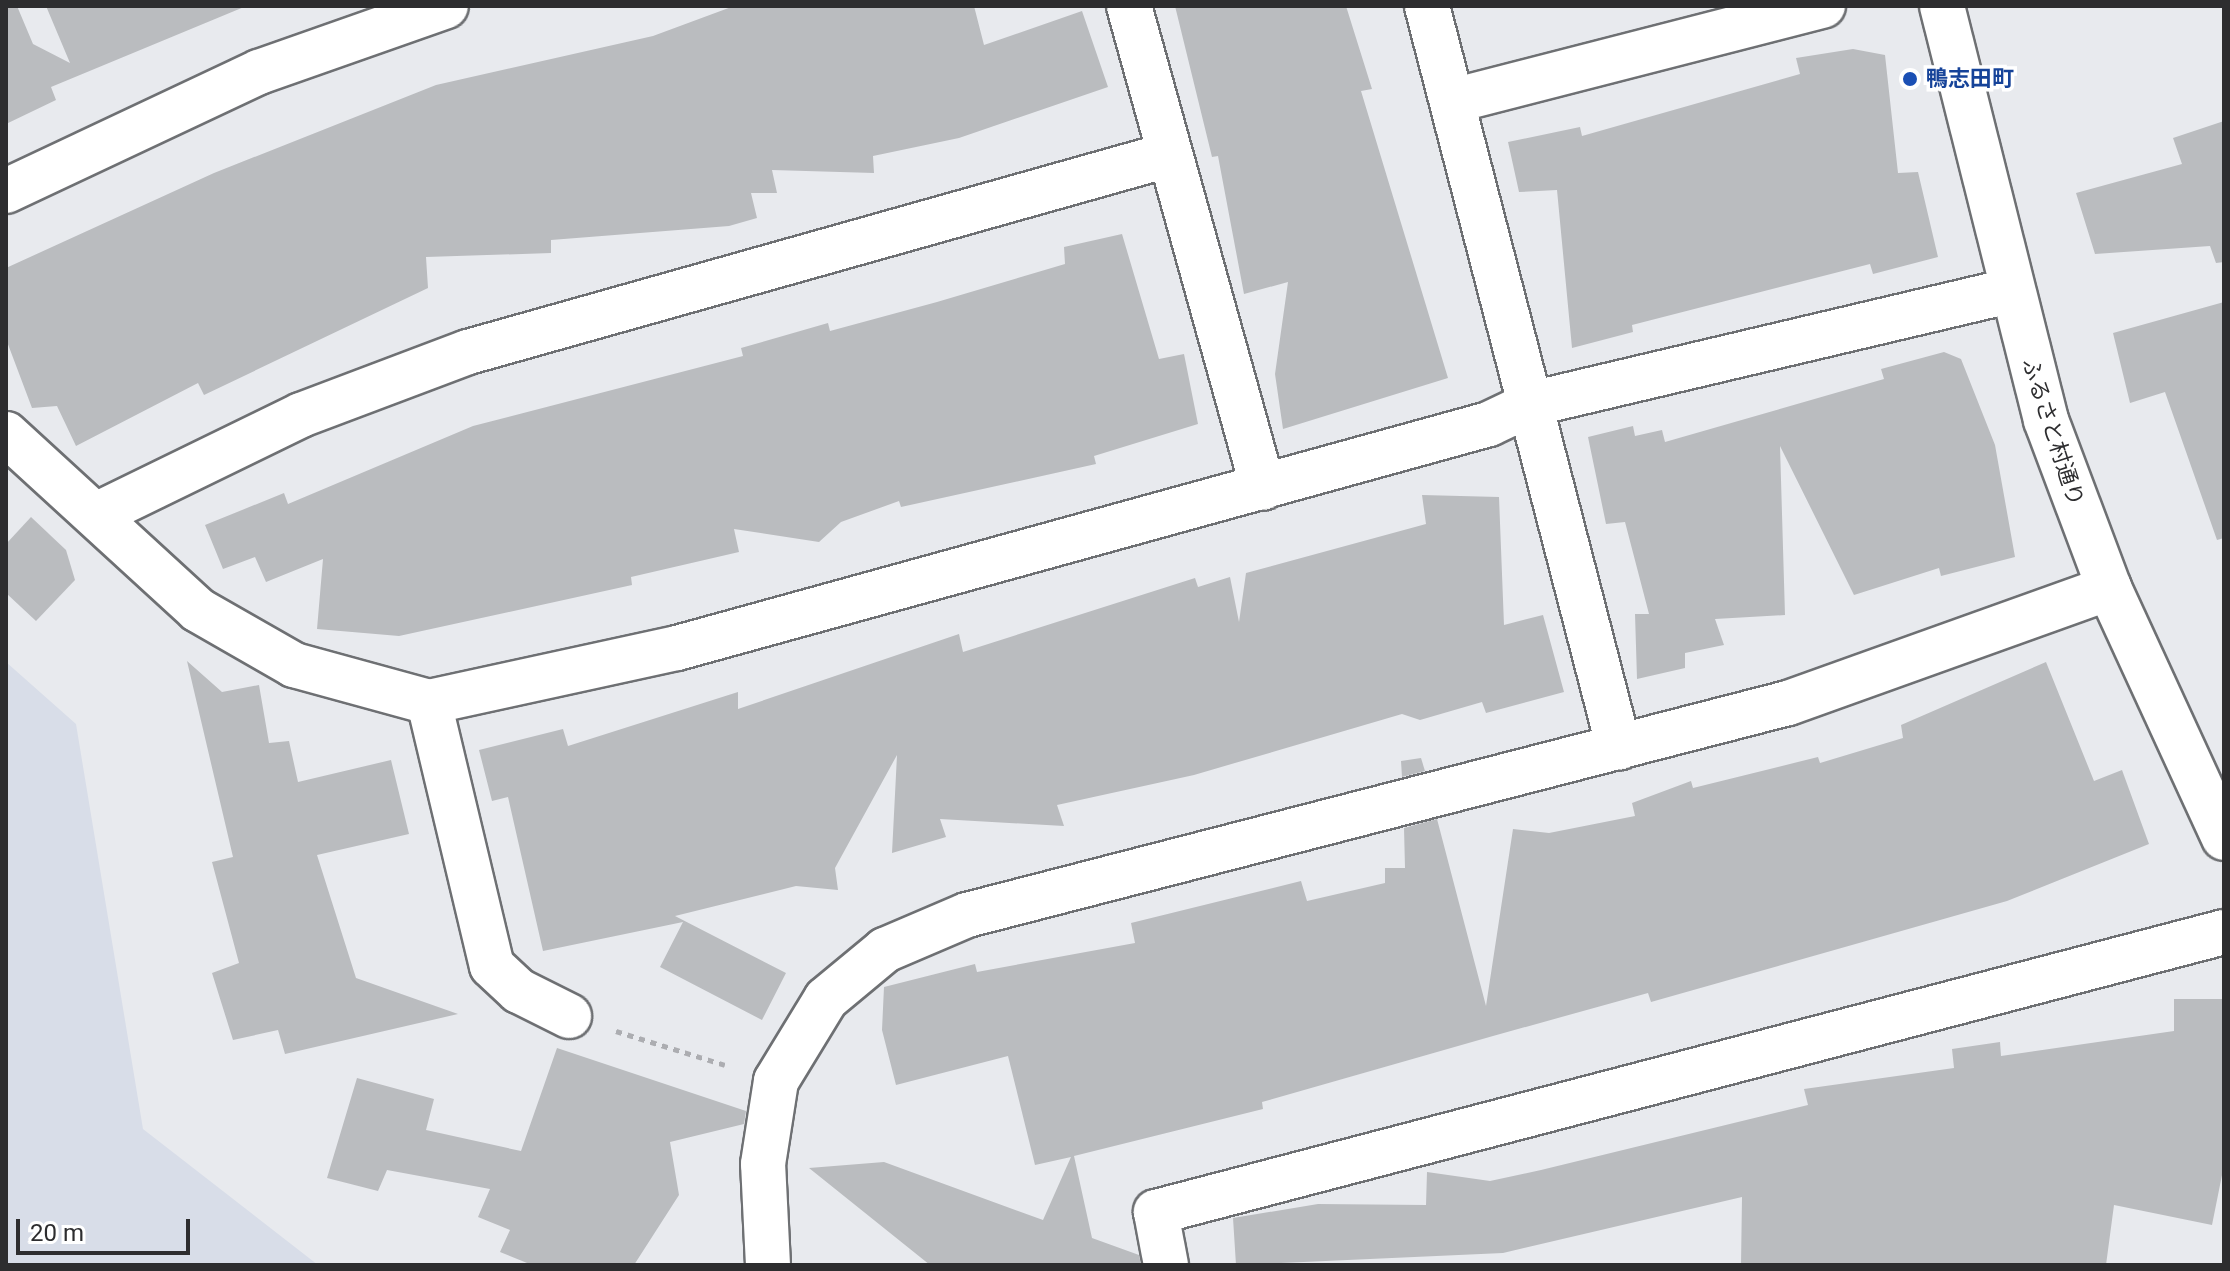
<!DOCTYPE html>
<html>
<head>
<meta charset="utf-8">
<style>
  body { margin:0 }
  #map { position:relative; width:2230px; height:1271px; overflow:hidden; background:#e8eaee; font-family:Roboto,"Noto Sans JP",sans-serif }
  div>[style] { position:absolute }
  .built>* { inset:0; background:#d8dde8 }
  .building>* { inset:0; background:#babcbf }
  .path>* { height:5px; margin-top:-2.5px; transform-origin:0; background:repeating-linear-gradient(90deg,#acadb1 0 6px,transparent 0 12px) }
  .roads { filter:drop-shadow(2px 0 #6e7073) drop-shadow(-2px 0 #6e7073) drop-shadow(0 2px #6e7073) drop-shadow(0 -2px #6e7073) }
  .street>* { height:44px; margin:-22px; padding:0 22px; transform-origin:22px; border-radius:22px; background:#fff }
  .secondary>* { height:44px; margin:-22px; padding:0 22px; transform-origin:22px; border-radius:22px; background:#fff }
  .dots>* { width:22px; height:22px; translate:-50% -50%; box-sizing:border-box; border:4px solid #fff; border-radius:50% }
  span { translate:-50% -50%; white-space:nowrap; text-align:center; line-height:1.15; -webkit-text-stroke:7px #fff; paint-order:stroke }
  .transit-label { font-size:22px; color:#164399; font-weight:700 }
  .left { translate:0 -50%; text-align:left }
  .street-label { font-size:22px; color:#2d2d2f }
  .frame { position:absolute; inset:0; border:8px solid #2d2d2f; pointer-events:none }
  .scale { position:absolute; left:16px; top:1219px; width:174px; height:36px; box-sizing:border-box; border:4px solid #2d2d2f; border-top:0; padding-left:10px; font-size:24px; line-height:28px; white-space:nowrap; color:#2d2d2f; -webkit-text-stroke:6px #fff; paint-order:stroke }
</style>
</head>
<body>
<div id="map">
  <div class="built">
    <i style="clip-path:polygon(6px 662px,76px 724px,143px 1129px,318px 1265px,6px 1265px)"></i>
  </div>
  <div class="building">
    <i style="clip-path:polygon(6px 6px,17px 6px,33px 44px,70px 63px,46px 6px,244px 7px,51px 87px,56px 100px,6px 124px)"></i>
    <i style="clip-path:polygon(734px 6px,974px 6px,984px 45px,1082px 11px,1108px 87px,959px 138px,873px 156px,874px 173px,772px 170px,777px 193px,751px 193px,757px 218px,729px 226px,551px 240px,551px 253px,426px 257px,428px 288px,204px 395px,198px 383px,76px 446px,57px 406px,32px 408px,6px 339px,6px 268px,214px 173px,436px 85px,653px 36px)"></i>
    <i style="clip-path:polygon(1175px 6px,1346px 6px,1372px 89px,1361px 91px,1448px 378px,1283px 429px,1275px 374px,1288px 282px,1244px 294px,1218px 156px,1212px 157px)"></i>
    <i style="clip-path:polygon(1853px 49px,1885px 55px,1898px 173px,1918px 172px,1938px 257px,1873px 274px,1870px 264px,1632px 325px,1633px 332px,1572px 348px,1557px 190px,1519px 192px,1508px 142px,1580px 127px,1582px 136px,1800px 74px,1796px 58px)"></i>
    <i style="clip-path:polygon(2224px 121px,2224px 262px,2216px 263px,2210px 246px,2095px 254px,2076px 193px,2182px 164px,2173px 138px)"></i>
    <i style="clip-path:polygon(1122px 234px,1159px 359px,1184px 354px,1198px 424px,1094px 456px,1096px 464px,901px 507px,899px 501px,841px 522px,819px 542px,734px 529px,739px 552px,631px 577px,632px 585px,399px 636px,317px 629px,323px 559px,266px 582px,255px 557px,223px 569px,205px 525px,284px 493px,288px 504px,473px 426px,743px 356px,741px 348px,828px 323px,830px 331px,937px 302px,1065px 264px,1064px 247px)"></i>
    <i style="clip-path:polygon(2224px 302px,2224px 538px,2217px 540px,2165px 392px,2130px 403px,2113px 333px)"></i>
    <i style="clip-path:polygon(1944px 352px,1961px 359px,1995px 445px,2015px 557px,1941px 576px,1939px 568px,1854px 595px,1780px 446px,1785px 615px,1715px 619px,1724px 645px,1685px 653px,1685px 668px,1637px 679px,1635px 614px,1649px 614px,1625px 522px,1606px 524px,1588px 437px,1633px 426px,1635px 436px,1662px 430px,1665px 442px,1884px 379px,1881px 369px)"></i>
    <i style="clip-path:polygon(1422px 495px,1499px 497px,1504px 625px,1543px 615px,1564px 692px,1486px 713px,1482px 702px,1420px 720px,1402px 714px,1194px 775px,1057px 805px,1064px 826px,940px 819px,946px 837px,892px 853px,897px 755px,835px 868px,838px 890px,796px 886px,675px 916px,786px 973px,762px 1020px,660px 967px,683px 922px,543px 951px,508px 797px,492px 801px,479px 750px,563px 729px,568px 746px,738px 692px,738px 709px,959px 634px,963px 652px,1195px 578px,1198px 587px,1230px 577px,1239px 622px,1246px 573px,1426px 524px)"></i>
    <i style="clip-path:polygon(31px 517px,66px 550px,75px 580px,36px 621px,6px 593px,6px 544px)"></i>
    <i style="clip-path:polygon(187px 661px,222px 692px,259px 685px,269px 743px,289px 741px,298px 782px,391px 760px,409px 834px,317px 855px,356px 978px,458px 1014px,285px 1054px,278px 1030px,233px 1040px,212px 973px,239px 963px,212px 862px,233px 857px)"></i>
    <i style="clip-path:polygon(2046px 662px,2094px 781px,2122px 770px,2149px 844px,2007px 901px,1651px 1002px,1648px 993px,1493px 1036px,1262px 1102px,1263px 1109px,1074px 1156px,1092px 1238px,1139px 1255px,1141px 1265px,930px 1265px,809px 1168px,884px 1162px,1043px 1220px,1071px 1157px,1035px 1165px,1008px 1056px,896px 1085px,882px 1030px,884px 987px,975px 964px,977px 972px,1135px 943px,1131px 923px,1301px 881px,1307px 901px,1385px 883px,1385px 868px,1405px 868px,1404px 828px,1437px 819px,1486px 1006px,1513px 829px,1549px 833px,1635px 816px,1632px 803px,1691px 781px,1693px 788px,1818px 757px,1820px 763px,1903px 738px,1901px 725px)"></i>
    <i style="clip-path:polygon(1421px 758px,1425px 771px,1402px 777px,1401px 761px)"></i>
    <i style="clip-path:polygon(2174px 999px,2224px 999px,2224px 1165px,2212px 1225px,2114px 1205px,2106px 1265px,1741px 1265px,1742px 1197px,1503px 1253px,1236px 1265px,1233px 1218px,1318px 1204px,1426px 1205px,1427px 1172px,1490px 1181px,1541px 1170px,1808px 1105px,1804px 1089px,1954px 1068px,1952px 1049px,2000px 1042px,2001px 1056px,2174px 1031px)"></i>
    <i style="clip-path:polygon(557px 1048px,746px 1111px,744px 1124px,670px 1142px,679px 1195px,634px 1265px,532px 1265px,500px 1252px,510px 1230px,478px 1217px,490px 1189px,387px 1170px,378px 1191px,327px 1178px,357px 1078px,434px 1099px,426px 1130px,521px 1151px)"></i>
  </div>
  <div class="path">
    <i style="left:616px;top:1031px;width:114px;rotate:17.3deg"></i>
  </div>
  <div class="roads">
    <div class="street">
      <i style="left:1129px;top:6px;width:500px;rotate:74.46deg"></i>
      <i style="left:1427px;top:6px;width:766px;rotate:75.49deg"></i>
      <i style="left:1452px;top:101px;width:383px;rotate:-14.4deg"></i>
      <i style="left:6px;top:191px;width:280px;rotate:-25.2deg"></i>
      <i style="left:259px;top:72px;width:198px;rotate:-19.4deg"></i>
      <i style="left:6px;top:434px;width:260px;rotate:42.5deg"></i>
      <i style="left:198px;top:610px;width:111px;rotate:29.8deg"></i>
      <i style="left:294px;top:665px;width:140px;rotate:15.3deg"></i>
      <i style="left:429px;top:702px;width:254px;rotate:-12.3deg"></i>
      <i style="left:677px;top:648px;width:842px;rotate:-15.42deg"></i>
      <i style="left:1489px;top:424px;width:47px;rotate:-25.5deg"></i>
      <i style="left:1531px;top:404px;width:492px;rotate:-13.3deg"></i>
      <i style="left:98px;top:514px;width:226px;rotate:-26deg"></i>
      <i style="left:301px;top:415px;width:178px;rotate:-20.7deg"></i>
      <i style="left:468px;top:352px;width:727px;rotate:-15.72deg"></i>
      <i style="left:429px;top:702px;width:271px;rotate:76.6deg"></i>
      <i style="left:492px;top:966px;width:37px;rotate:43deg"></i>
      <i style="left:519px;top:991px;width:56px;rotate:26.6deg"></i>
      <i style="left:768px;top:1265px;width:101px;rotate:-92.8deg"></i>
      <i style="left:763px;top:1164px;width:84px;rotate:-81.1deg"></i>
      <i style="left:776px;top:1081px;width:96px;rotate:-58.6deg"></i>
      <i style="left:826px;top:999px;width:77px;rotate:-39.7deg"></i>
      <i style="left:885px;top:950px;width:89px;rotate:-23.1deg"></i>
      <i style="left:967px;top:915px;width:848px;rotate:-14.48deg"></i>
      <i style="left:1788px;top:703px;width:341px;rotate:-19.7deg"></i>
      <i style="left:1166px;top:1265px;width:54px;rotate:-100.7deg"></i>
      <i style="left:1156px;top:1212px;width:1104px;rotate:-14.69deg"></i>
    </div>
    <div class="secondary">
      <i style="left:1942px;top:6px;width:427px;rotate:75.9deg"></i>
      <i style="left:2046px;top:420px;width:179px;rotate:69.4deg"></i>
      <i style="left:2109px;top:588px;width:275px;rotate:65.3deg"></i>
    </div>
  </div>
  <div class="dots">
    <i style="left:1910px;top:79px;background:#1a4fb4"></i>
  </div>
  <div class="transit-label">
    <span class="left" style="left:1926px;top:79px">鴨志田町</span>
  </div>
  <div class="street-label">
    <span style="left:2053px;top:432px;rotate:72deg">ふるさと村通り</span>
  </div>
  <div class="frame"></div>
  <div class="scale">20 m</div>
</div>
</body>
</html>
